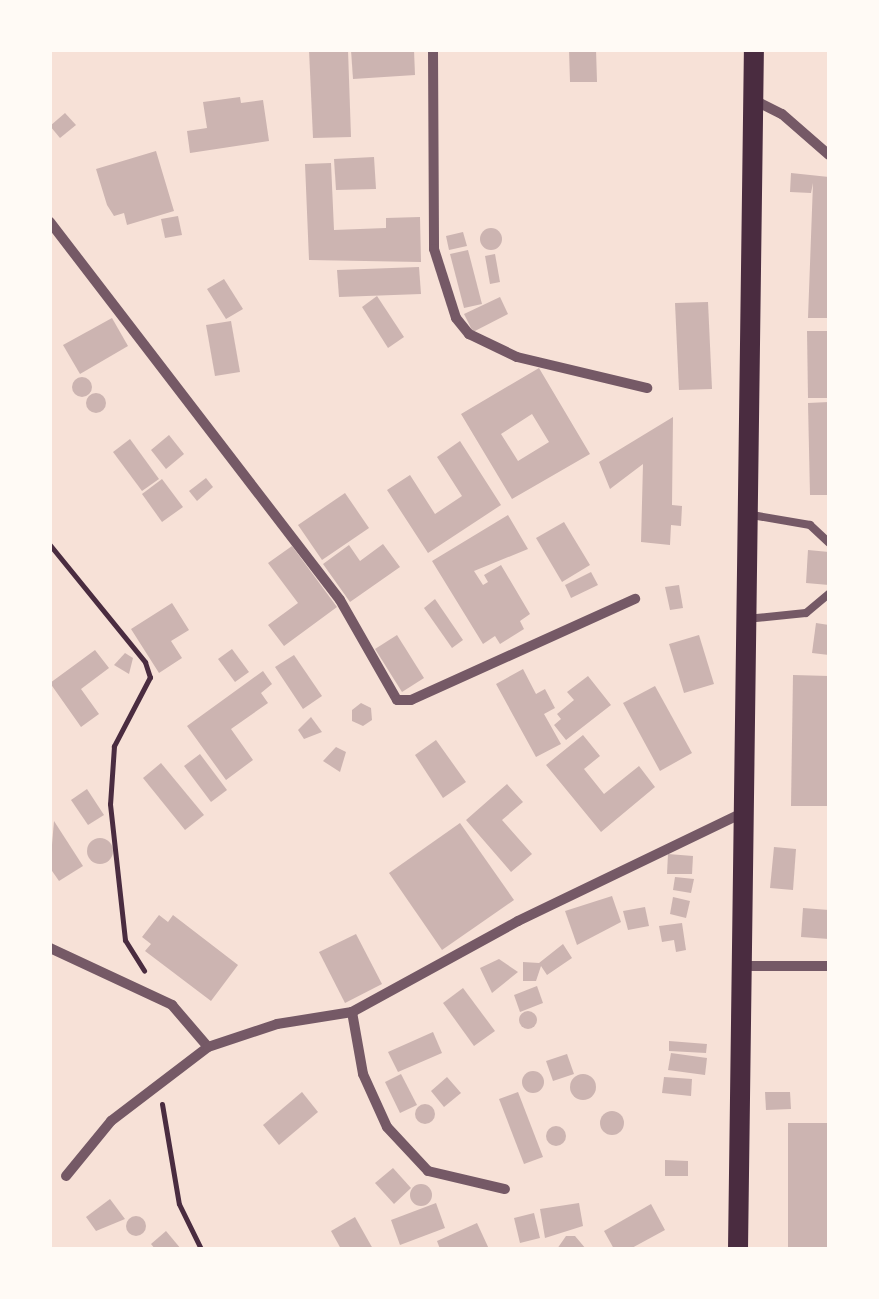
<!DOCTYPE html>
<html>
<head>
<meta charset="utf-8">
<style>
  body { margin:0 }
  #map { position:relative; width:879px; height:1299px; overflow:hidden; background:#f7e1d7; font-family:"Noto Sans",sans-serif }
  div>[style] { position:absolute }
  .building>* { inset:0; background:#ccb4b1 }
  .round { border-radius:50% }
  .path>* { height:5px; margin:-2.5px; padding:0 2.5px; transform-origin:2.5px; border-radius:2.5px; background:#4a2c40 }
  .service>* { height:8px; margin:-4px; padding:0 4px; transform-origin:4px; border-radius:4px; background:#755966 }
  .minor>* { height:10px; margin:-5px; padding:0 5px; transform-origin:5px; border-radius:5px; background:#755966 }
  .secondary>* { height:20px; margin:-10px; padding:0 10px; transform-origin:10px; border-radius:10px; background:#4a2c40 }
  span { translate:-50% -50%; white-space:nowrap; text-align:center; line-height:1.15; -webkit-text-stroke:9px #fffaf5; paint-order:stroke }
  .frame { position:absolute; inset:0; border:52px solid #fffaf5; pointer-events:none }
</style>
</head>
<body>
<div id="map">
  <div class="building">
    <i style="clip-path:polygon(309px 50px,348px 50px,351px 137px,313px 138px)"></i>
    <i style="clip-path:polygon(351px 50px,414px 50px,415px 75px,353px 79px)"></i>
    <i style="clip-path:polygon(569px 50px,596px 50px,597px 82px,570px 82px)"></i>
    <i style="clip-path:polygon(240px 97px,241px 103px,263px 100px,269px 141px,190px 153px,187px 131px,207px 128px,203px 102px)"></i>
    <i style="clip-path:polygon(65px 113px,76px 125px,60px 138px,50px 126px)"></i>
    <i style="clip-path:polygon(156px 151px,174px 211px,127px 225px,124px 213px,114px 216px,107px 205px,96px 169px)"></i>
    <i style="clip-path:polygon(374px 157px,376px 189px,336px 190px,334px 159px)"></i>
    <i style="clip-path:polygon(331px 163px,334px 230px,386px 228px,386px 218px,420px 217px,421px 262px,309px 260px,305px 164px)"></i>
    <i style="clip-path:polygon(791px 173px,829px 177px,829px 318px,808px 318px,813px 183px,811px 193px,790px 192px)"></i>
    <i style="clip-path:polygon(178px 216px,182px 235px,165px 238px,161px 219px)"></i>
    <i class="round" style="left:480px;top:228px;width:22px;height:22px"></i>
    <i style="clip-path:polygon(463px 232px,467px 246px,449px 250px,446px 236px)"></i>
    <i style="clip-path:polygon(468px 250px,482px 304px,464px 308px,450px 254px)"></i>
    <i style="clip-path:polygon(495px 254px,500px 282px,490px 284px,485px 256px)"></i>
    <i style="clip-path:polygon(419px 267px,421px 294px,339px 297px,337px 270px)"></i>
    <i style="clip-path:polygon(224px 279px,243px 309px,226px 319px,207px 289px)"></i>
    <i style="clip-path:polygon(377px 296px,404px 337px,388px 348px,362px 307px)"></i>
    <i style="clip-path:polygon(500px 297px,508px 314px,473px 332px,464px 314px)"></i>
    <i style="clip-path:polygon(708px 302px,712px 389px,679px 390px,675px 303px)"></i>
    <i style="clip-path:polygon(112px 318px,128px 346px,80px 374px,63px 345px)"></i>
    <i style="clip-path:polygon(231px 321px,240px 372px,215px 376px,206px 325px)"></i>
    <i style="clip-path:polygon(807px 331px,829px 331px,829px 398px,808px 398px)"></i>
    <i style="clip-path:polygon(evenodd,539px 368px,590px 454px,512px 499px,461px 414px,539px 368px,532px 414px,549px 442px,518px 461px,501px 434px,532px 414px)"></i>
    <i class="round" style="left:72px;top:377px;width:20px;height:20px"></i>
    <i class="round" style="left:86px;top:393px;width:20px;height:20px"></i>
    <i style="clip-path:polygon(829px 402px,829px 495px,810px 495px,808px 403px)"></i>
    <i style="clip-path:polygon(673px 417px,672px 505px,682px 506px,681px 526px,671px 525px,670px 545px,641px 542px,643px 464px,610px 489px,599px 462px)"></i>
    <i style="clip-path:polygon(169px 435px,184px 454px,166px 469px,151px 450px)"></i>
    <i style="clip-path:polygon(130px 439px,159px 479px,142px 491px,113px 452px)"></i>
    <i style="clip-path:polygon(460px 441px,501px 505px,428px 553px,387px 490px,410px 475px,435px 514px,462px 496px,437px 457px)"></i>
    <i style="clip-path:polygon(206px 478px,213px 487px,197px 501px,189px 491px)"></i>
    <i style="clip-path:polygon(162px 479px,183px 507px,162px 522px,142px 494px)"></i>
    <i style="clip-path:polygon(345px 493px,369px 528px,322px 560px,298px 525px)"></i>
    <i style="clip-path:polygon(508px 515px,528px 549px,474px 571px,483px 585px,488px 582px,484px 575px,501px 565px,530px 614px,520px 621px,524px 629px,500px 644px,495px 636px,483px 644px,432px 561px)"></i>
    <i style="clip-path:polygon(564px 522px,590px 565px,562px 582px,536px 538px)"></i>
    <i style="clip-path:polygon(383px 544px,400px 567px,350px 602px,323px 564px,349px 545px,360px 561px)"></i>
    <i style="clip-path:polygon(292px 546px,337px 607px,284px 646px,268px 625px,298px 603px,268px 563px)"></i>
    <i style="clip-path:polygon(808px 550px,829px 552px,829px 585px,806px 583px)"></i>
    <i style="clip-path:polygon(591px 572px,598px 585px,571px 598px,565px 585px)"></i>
    <i style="clip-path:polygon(679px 585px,683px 608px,670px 610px,665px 587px)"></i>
    <i style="clip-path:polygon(435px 599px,463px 640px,452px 648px,424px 608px)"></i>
    <i style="clip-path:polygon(172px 603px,189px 630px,171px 641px,182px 658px,159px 673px,131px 629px)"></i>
    <i style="clip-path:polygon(816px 623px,829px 625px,829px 655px,812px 653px)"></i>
    <i style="clip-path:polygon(397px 635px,424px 678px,402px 692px,375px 649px)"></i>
    <i style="clip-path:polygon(699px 635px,714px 684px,684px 693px,669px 644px)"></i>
    <i style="clip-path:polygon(232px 649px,249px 672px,235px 682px,218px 659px)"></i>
    <i style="clip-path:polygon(95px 650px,109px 668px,81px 689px,99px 714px,81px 727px,50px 683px)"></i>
    <i style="clip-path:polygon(125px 653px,133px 658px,129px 674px,114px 665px)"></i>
    <i style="clip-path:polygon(294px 655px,322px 696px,303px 709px,275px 667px)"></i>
    <i style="clip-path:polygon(523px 669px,536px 694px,545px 689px,555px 708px,544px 714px,561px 744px,536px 757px,496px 684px)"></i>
    <i style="clip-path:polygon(263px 671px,272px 684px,261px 693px,268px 703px,231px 729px,253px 760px,226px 780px,187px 726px)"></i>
    <i style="clip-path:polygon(793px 675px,829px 676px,829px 806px,791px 806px)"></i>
    <i style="clip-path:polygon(588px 676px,611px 705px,566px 740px,554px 725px,561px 719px,557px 714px,574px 700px,567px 692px)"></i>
    <i style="clip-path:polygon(655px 686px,692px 753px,660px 771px,623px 703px)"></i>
    <i style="clip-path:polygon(361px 703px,371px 708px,372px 720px,363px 726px,352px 721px,352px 710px)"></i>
    <i style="clip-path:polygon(311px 717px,322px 732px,304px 739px,298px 730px)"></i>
    <i style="clip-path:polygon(583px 735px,600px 756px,584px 769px,604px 794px,639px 766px,655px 787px,601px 832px,546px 765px)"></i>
    <i style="clip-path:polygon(436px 740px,466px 782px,443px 798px,415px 755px)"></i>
    <i style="clip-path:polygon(336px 747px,346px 752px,340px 772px,323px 761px)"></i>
    <i style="clip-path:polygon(200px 754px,227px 790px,211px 802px,184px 766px)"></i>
    <i style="clip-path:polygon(161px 763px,204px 815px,185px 830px,143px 778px)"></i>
    <i style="clip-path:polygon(507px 784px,523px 802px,502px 820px,532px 854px,511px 872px,466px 820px)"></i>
    <i style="clip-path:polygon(87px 789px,104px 815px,88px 825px,71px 800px)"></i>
    <i style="clip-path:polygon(54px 821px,83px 866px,59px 881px,50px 868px)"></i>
    <i style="clip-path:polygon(460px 823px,514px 900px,442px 950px,389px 873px)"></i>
    <i class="round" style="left:87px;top:838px;width:26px;height:26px"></i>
    <i style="clip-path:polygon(774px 847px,796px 849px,793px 890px,770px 888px)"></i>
    <i style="clip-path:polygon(668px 854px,693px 856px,692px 874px,667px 874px)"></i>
    <i style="clip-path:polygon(675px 877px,694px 879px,691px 893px,673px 890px)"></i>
    <i style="clip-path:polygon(612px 896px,621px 922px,577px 945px,565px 911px)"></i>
    <i style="clip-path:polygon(673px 897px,690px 901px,686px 918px,670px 914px)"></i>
    <i style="clip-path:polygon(645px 907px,649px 926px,628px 930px,623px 911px)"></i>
    <i style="clip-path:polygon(803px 908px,829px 910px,829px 939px,801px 937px)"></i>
    <i style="clip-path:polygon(159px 915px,168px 922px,173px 915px,238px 965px,211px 1001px,145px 951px,151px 944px,142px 937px)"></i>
    <i style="clip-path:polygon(682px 923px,686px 950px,676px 952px,674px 940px,662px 942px,659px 926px)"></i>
    <i style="clip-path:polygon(356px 934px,382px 984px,345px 1003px,319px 952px)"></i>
    <i style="clip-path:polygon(563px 944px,572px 958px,547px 975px,541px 966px,536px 981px,523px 981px,523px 962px,539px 963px)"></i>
    <i style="clip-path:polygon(499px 959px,518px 972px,492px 993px,480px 968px)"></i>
    <i style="clip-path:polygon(537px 986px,543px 1003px,520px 1012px,514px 995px)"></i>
    <i style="clip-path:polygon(463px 988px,495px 1031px,474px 1046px,443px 1003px)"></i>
    <i class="round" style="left:519px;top:1011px;width:18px;height:18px"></i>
    <i style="clip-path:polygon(433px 1032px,442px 1053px,398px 1072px,388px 1052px)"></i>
    <i style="clip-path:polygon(669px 1041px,707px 1044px,706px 1053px,669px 1051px)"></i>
    <i style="clip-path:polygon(671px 1053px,707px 1058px,705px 1075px,668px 1070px)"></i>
    <i style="clip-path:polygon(567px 1054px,574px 1074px,553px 1081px,546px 1061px)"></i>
    <i class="round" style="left:522px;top:1071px;width:22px;height:22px"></i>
    <i class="round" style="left:570px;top:1074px;width:26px;height:26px"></i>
    <i style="clip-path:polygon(401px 1074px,417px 1105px,400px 1113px,385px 1082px)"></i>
    <i style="clip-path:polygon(447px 1077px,461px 1093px,444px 1107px,431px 1091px)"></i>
    <i style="clip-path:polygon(664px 1077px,692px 1079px,691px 1096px,662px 1093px)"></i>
    <i style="clip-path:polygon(302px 1092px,318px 1112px,279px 1145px,263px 1125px)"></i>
    <i style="clip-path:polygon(518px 1092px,543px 1157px,524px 1164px,499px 1099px)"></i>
    <i style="clip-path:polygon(765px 1092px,790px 1092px,791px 1109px,766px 1110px)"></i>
    <i class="round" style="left:415px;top:1104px;width:20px;height:20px"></i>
    <i class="round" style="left:600px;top:1111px;width:24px;height:24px"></i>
    <i style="clip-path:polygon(788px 1123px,829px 1123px,829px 1249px,788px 1249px)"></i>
    <i class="round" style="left:546px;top:1126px;width:20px;height:20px"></i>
    <i style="clip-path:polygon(665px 1160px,688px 1161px,688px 1176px,665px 1176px)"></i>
    <i style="clip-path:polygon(393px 1168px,411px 1188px,394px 1204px,375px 1183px)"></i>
    <i class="round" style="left:410px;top:1184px;width:22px;height:22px"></i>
    <i style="clip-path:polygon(110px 1199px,125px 1219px,96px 1231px,86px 1217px)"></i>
    <i style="clip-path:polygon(436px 1203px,445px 1228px,400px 1245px,391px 1220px)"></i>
    <i style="clip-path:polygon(579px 1203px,583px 1226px,545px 1238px,540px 1209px)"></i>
    <i style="clip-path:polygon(651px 1204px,665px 1230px,630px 1249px,614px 1249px,604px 1231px)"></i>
    <i style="clip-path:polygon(534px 1213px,540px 1238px,520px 1243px,514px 1218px)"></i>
    <i class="round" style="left:126px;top:1216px;width:20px;height:20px"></i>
    <i style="clip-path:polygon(355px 1217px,373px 1249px,341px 1249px,331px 1231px)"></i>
    <i style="clip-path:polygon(477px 1223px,489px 1249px,440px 1249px,437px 1241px)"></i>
    <i style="clip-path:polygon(166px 1231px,181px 1249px,155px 1249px,151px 1244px)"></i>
    <i style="clip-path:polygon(566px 1236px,575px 1236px,586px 1249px,557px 1249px)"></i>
  </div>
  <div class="path">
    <i style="left:50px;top:545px;width:151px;rotate:50.9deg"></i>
    <i style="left:145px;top:662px;width:16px;rotate:72deg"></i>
    <i style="left:150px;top:677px;width:78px;rotate:117.6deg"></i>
    <i style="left:114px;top:746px;width:58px;rotate:93.9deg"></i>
    <i style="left:110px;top:804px;width:137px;rotate:83.7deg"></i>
    <i style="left:125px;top:940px;width:36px;rotate:58deg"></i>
    <i style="left:162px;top:1104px;width:101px;rotate:80.4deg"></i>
    <i style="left:179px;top:1204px;width:50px;rotate:63.9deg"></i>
  </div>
  <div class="service">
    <i style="left:752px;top:515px;width:59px;rotate:9.8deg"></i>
    <i style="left:810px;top:525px;width:26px;rotate:43deg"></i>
    <i style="left:746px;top:619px;width:60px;rotate:-5.7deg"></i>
    <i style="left:806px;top:613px;width:30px;rotate:-40deg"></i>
  </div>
  <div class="minor">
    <i style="left:433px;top:50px;width:199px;rotate:89.7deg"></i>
    <i style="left:434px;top:249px;width:72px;rotate:72.3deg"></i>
    <i style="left:456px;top:318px;width:21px;rotate:51deg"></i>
    <i style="left:469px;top:334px;width:53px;rotate:25.6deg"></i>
    <i style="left:517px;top:357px;width:134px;rotate:13.4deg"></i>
    <i style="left:754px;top:100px;width:31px;rotate:27deg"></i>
    <i style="left:782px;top:114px;width:62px;rotate:41.1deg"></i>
    <i style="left:50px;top:222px;width:476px;rotate:52.5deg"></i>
    <i style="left:340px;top:600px;width:115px;rotate:60.3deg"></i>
    <i style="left:397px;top:700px;width:14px"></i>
    <i style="left:411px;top:700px;width:246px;rotate:-24.3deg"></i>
    <i style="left:50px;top:948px;width:135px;rotate:25deg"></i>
    <i style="left:172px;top:1005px;width:55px;rotate:49.4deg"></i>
    <i style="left:741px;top:966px;width:88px"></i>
    <i style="left:352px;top:1012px;width:63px;rotate:79.9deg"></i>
    <i style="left:363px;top:1074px;width:58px;rotate:65.6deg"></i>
    <i style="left:387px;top:1127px;width:60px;rotate:47deg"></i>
    <i style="left:428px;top:1171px;width:79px;rotate:13.2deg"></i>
    <i style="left:66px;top:1176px;width:71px;rotate:-50.7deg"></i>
    <i style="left:111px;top:1121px;width:122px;rotate:-37.3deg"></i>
    <i style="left:208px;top:1047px;width:73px;rotate:-18.4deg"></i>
    <i style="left:277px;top:1024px;width:76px;rotate:-9.1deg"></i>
    <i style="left:352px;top:1012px;width:189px;rotate:-28.7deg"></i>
    <i style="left:518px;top:921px;width:249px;rotate:-25.7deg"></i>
  </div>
  <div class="secondary">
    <i style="left:738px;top:1249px;width:1199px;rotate:-89.24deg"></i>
  </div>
  <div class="frame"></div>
</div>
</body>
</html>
